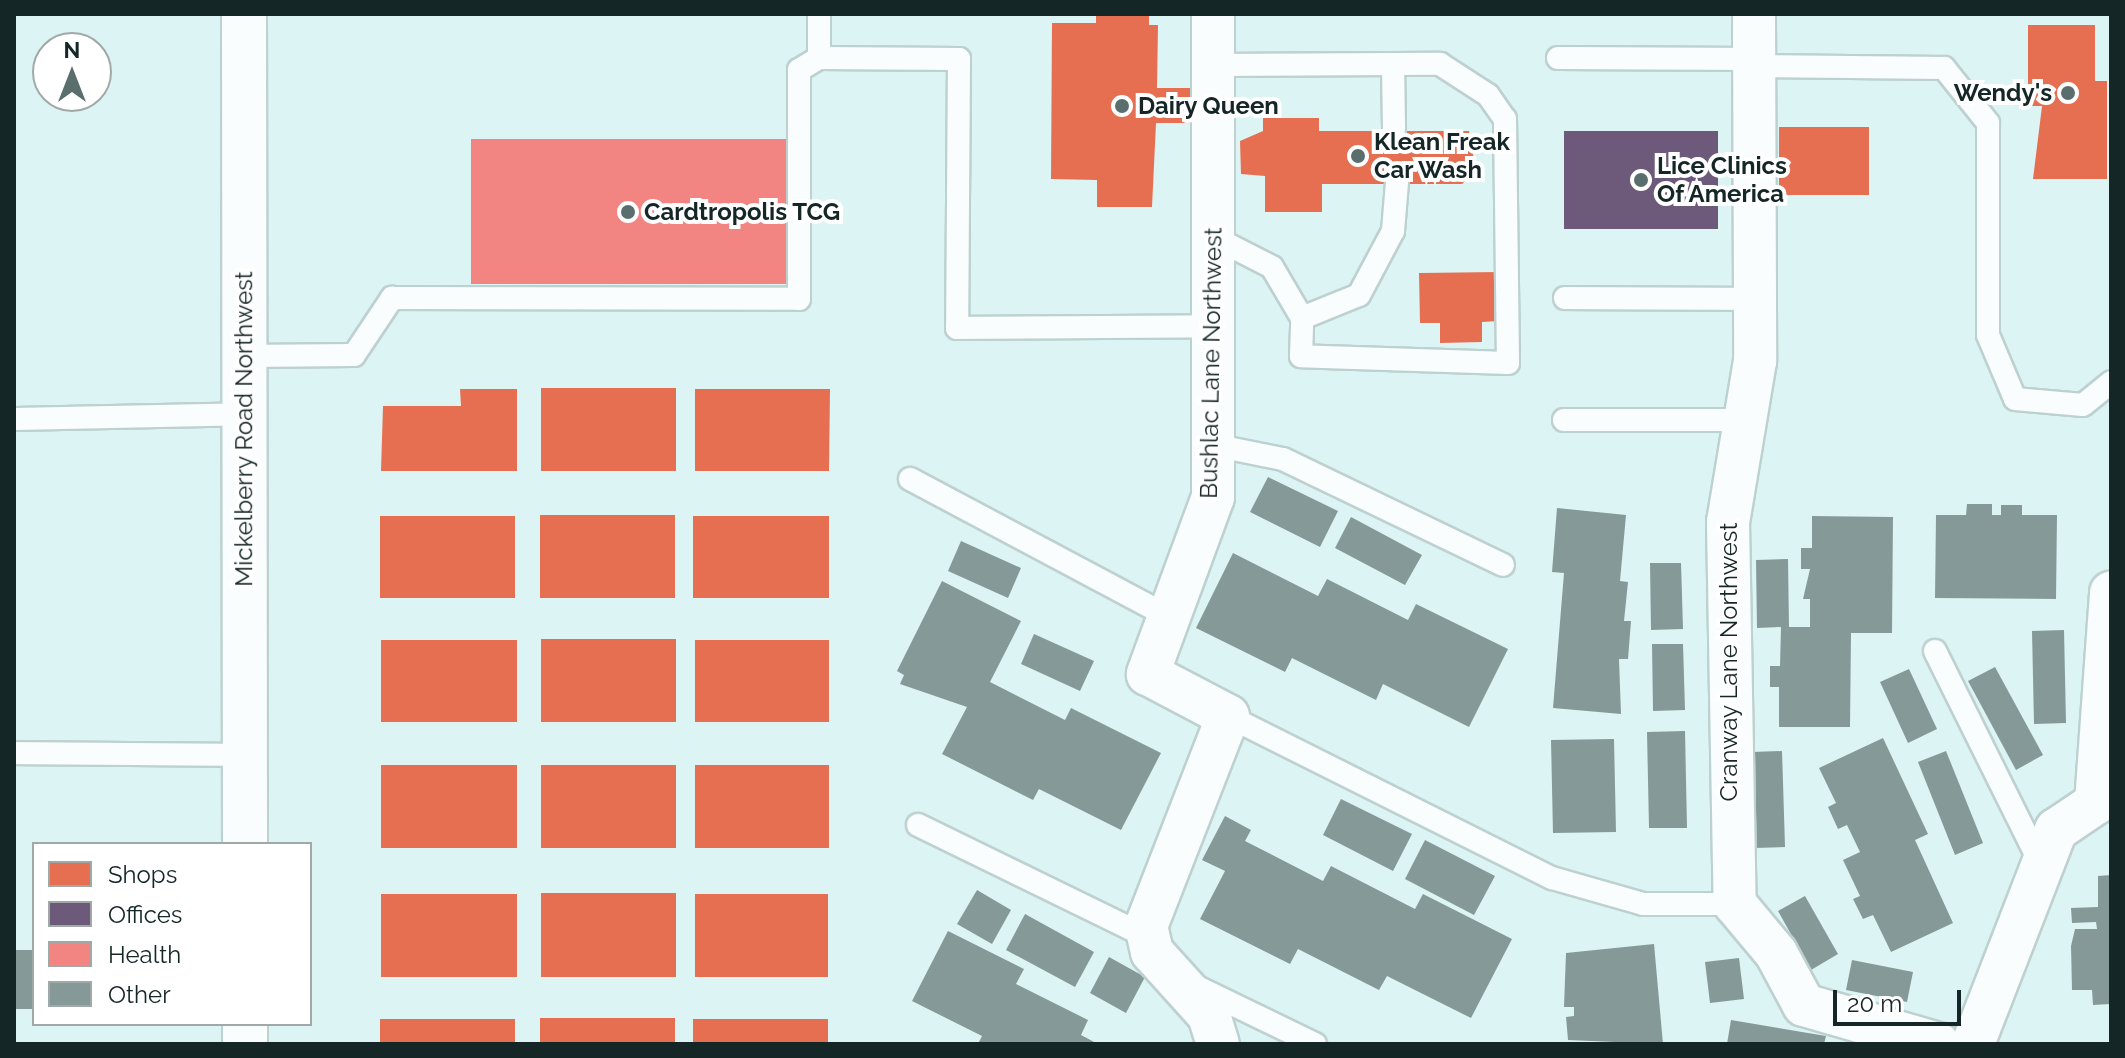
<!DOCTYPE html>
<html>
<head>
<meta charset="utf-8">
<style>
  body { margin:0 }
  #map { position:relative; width:2125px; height:1058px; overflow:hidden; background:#dcf4f4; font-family:Raleway,sans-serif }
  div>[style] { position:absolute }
  .shops>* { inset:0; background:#e76f51 }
  .offices>* { inset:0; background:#6d597a }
  .health>* { inset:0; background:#f28482 }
  .building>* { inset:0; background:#869999 }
  .roads { filter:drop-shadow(2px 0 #bdd1d0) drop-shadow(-2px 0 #bdd1d0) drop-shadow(0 2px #bdd1d0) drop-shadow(0 -2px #bdd1d0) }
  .service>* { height:22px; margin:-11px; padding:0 11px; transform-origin:11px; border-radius:11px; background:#fafdfd }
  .minor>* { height:42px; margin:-21px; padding:0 21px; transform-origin:21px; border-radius:21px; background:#fafdfd }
  .tertiary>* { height:44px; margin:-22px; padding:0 22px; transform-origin:22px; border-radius:22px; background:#fafdfd }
  .dots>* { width:22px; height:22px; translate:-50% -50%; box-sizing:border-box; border:4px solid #fff; border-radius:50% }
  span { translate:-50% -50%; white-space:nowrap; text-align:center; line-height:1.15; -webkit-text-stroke:8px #fff; paint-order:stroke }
  .poi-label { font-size:24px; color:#152626; font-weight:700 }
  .right { translate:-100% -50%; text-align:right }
  .left { translate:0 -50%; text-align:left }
  .street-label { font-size:24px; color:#152626 }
  .frame { position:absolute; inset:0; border:16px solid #152626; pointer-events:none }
  .legend { position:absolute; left:32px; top:842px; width:280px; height:184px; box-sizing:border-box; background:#fff; border:2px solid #a1a8a8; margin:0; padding:10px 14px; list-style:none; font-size:24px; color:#152626 }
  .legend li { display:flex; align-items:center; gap:16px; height:40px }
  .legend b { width:40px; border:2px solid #a1a8a8 }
  .north { position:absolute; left:32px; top:32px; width:80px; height:80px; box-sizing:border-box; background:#fff; border:2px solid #a1a8a8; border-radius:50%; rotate:0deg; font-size:22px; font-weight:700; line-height:32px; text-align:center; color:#152626 }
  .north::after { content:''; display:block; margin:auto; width:28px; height:36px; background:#5b6e6e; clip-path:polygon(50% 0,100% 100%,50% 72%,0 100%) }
  .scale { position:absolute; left:1833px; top:990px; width:128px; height:36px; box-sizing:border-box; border:4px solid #152626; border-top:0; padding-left:10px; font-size:24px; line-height:28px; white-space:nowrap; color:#152626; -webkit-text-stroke:6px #fff; paint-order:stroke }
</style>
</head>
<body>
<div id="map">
  <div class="shops">
    <i style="clip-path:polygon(1096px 14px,1149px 14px,1149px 25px,1158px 25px,1157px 88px,1193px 88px,1192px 123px,1156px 123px,1152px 207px,1097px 207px,1097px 180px,1051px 179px,1052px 23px,1096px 23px)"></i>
    <i style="clip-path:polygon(2028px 25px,2095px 25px,2095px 81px,2107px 81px,2107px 179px,2033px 179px,2042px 106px,2028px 106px)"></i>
    <i style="clip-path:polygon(1263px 118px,1319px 118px,1319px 131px,1469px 131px,1476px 171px,1462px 184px,1322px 184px,1322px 212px,1265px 212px,1265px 176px,1241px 174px,1240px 141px,1263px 131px)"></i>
    <i style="clip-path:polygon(1779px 127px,1869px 127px,1869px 195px,1779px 195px)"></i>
    <i style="clip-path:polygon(1499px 272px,1499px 321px,1482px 322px,1482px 342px,1440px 343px,1440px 323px,1420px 323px,1419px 273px)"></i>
    <i style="clip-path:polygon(541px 388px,676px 388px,676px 471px,541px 471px)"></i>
    <i style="clip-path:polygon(460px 389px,517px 389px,517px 471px,381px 471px,383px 406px,461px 406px)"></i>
    <i style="clip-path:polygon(695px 389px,830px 389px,829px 471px,695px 471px)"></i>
    <i style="clip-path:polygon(540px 515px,675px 515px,675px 598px,540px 598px)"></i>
    <i style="clip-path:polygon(380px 516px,515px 516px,515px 598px,380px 598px)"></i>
    <i style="clip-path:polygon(693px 516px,829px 516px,829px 598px,693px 598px)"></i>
    <i style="clip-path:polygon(541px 639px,676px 639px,676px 722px,541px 722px)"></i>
    <i style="clip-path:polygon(381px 640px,517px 640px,517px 722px,381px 722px)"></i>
    <i style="clip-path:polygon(695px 640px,829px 640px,829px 722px,695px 722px)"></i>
    <i style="clip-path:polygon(381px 765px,517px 765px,517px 848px,381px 848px)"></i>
    <i style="clip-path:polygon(541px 765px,676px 765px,676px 848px,541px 848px)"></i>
    <i style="clip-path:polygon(695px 765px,829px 765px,829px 848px,695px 848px)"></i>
    <i style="clip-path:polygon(541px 893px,676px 893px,676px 977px,541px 977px)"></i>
    <i style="clip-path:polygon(381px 894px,517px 894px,517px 977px,381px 977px)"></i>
    <i style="clip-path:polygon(695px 894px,828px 894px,828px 977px,695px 977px)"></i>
    <i style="clip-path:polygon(540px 1018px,675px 1018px,675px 1044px,540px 1044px)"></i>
    <i style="clip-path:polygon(380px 1019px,515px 1019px,515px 1044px,380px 1044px)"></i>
    <i style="clip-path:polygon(693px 1019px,828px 1019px,828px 1044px,693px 1044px)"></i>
  </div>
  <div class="offices">
    <i style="clip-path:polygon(1564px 131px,1718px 131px,1718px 229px,1564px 229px)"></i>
  </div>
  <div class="health">
    <i style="clip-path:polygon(471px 139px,786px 139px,786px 284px,471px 284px)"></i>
  </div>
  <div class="building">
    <i style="clip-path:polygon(1268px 477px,1338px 511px,1320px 547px,1250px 512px)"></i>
    <i style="clip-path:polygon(1967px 504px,1992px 504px,1992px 515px,2001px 515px,2001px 505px,2022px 505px,2022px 515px,2057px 515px,2056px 599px,1935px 598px,1936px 515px,1966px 515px)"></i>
    <i style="clip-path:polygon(1557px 508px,1626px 515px,1620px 581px,1628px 582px,1624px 621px,1631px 621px,1628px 659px,1619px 659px,1621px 714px,1553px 708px,1564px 573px,1552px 572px)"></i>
    <i style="clip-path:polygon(1812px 516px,1893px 517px,1892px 633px,1851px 633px,1850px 727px,1779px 727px,1779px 687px,1770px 687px,1770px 666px,1780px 666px,1781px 627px,1757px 628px,1756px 560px,1788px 559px,1789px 627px,1810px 627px,1810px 599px,1803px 599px,1810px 569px,1801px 569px,1801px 548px,1812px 548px)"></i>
    <i style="clip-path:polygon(1351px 517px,1422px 555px,1405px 585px,1335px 548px)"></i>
    <i style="clip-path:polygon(961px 541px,1021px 568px,1008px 598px,948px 571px)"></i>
    <i style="clip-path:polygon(1233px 553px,1318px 596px,1327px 579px,1408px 620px,1416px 604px,1508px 649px,1469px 727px,1383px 684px,1376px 700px,1292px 658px,1285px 672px,1196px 628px)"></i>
    <i style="clip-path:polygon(1650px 563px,1681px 563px,1683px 629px,1651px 630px)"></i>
    <i style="clip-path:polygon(942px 581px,1021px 621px,990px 682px,1065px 720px,1071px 708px,1161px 753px,1121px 830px,1039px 789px,1033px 800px,942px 754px,967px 707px,900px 684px,904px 675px,897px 671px)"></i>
    <i style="clip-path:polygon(2064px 630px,2066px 723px,2034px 724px,2032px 631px)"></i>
    <i style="clip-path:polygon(1034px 634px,1094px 661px,1080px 691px,1021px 664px)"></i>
    <i style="clip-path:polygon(1652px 644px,1683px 644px,1685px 710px,1653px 711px)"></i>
    <i style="clip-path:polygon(1995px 667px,2043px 755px,2016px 770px,1968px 681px)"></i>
    <i style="clip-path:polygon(1909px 669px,1937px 729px,1908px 743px,1880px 682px)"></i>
    <i style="clip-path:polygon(1685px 731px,1687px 828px,1649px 828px,1647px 732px)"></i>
    <i style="clip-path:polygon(1883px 738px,1928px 834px,1915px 840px,1953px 923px,1891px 952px,1873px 915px,1863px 919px,1853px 899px,1860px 896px,1843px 860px,1860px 852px,1847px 825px,1838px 829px,1828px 807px,1836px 803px,1819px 768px)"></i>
    <i style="clip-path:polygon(1614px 739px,1616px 832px,1553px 833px,1551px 740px)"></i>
    <i style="clip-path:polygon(1782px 751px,1785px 847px,1754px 848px,1751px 752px)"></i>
    <i style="clip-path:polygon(1946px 751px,1983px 843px,1955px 855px,1918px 762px)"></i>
    <i style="clip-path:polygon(1341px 799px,1412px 834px,1393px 871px,1323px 835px)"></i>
    <i style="clip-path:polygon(1225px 816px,1251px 830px,1245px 841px,1323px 881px,1331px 866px,1415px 909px,1423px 894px,1512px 939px,1471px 1018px,1387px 976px,1379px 990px,1298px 949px,1290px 964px,1200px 919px,1225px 871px,1202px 860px)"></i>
    <i style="clip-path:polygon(1425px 840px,1495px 876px,1474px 915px,1405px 879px)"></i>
    <i style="clip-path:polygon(2111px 875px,2111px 1004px,2093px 1005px,2092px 990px,2072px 990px,2071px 946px,2075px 929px,2097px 929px,2096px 922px,2072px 923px,2071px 908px,2098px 907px,2098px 876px)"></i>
    <i style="clip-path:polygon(977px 890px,1011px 910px,992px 944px,957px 924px)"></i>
    <i style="clip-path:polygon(1805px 896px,1838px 954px,1811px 970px,1778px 911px)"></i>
    <i style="clip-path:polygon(1025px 914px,1094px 952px,1075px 987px,1006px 950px)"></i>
    <i style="clip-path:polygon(948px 931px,1024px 969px,1016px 984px,1088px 1020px,1081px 1035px,1098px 1044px,978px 1044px,982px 1036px,912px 1001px)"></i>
    <i style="clip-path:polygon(1654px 944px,1663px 1044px,1568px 1040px,1566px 1017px,1574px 1016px,1574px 1007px,1564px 1007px,1566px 953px)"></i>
    <i style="clip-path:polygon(14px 950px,34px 950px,33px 1009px,14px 1009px)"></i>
    <i style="clip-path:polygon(1109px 957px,1145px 977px,1126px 1013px,1090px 993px)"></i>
    <i style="clip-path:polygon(1739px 958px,1744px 999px,1710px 1003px,1705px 962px)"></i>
    <i style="clip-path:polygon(1852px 960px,1913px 972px,1907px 1002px,1846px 990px)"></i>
    <i style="clip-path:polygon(1731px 1020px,1826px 1036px,1824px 1044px,1727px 1044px)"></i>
  </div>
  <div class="roads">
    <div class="service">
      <i style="left:819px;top:14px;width:44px;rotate:90deg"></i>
      <i style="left:819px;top:58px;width:140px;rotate:0.4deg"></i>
      <i style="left:959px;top:59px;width:269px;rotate:90.4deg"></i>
      <i style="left:957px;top:328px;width:256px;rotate:-0.4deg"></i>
      <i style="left:1558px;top:58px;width:197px;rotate:0.3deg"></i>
      <i style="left:1393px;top:64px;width:65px;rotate:89.1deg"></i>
      <i style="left:1213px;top:65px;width:227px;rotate:-0.3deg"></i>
      <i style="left:1440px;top:64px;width:57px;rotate:32.9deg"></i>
      <i style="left:1488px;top:95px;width:29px;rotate:55deg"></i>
      <i style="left:1505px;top:119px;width:244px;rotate:89.3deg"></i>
      <i style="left:1508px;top:363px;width:207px;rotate:-178.1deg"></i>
      <i style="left:1301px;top:356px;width:38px;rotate:-88deg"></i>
      <i style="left:1302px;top:318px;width:59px;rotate:-120.5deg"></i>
      <i style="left:1272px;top:267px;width:66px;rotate:-153deg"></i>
      <i style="left:1755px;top:66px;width:189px;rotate:0.6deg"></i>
      <i style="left:1944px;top:68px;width:70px;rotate:51.3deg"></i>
      <i style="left:1988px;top:123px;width:212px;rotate:90deg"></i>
      <i style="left:1988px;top:335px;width:69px;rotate:67.1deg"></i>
      <i style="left:2015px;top:399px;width:68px;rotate:5deg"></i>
      <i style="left:2083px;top:405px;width:36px;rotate:-39deg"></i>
      <i style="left:1565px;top:298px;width:190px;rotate:0.3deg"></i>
      <i style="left:1302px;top:318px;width:61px;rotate:-22deg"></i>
      <i style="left:1359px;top:295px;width:72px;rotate:-62deg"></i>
      <i style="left:1393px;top:231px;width:49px;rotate:-85.3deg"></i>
      <i style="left:244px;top:356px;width:110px;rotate:-0.5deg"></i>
      <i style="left:354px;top:355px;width:69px;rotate:-56.3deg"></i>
      <i style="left:392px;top:298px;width:407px;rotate:0.1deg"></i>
      <i style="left:799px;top:299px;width:229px;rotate:-90deg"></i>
      <i style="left:799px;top:70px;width:23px;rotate:-31deg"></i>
      <i style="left:14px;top:419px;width:230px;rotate:-1.2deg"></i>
      <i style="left:1564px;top:420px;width:181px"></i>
      <i style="left:1213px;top:445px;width:71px;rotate:11.3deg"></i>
      <i style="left:1283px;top:459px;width:244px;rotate:25.7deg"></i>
      <i style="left:910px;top:479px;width:293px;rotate:28deg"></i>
      <i style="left:1935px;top:651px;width:239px;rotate:63.6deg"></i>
      <i style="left:1228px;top:716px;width:362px;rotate:26.6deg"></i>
      <i style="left:1552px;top:878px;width:95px;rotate:15.9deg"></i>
      <i style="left:1643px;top:904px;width:92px"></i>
      <i style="left:14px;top:753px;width:231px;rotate:0.5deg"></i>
      <i style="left:918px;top:825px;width:256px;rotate:26deg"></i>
      <i style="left:1197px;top:987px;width:131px;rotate:25.8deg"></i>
    </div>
    <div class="minor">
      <i style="left:1213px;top:14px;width:483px;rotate:90deg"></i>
      <i style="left:1213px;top:497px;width:189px;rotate:110.2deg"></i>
      <i style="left:1148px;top:674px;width:90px;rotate:27.7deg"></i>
      <i style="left:1228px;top:716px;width:225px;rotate:111.3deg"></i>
      <i style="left:1146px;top:926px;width:27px;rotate:77deg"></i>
      <i style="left:1152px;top:952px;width:85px;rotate:47.9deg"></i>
      <i style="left:1209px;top:1015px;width:30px;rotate:73deg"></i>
      <i style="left:1754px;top:14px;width:347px;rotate:89.8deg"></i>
      <i style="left:1755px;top:361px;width:163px;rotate:99.5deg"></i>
      <i style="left:1728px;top:522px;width:382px;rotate:89deg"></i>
      <i style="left:1735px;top:904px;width:64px;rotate:50.1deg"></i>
      <i style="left:1776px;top:953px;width:59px;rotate:61.7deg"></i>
      <i style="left:1804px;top:1005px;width:140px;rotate:16.2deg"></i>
      <i style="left:1973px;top:1044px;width:230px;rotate:-68.8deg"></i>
      <i style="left:2056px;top:830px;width:48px;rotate:-34deg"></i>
      <i style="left:2096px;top:803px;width:211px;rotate:-85.9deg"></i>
    </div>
    <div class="tertiary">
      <i style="left:244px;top:14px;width:830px;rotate:89.93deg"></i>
      <i style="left:245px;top:1024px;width:20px;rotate:90deg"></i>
    </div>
  </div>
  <div class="dots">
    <i style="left:2068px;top:93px;background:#5b6e6e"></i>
    <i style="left:1122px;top:106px;background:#5b6e6e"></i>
    <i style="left:1358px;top:156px;background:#5b6e6e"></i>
    <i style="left:1641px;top:180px;background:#5b6e6e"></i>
    <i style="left:628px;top:212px;background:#5b6e6e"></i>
  </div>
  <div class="poi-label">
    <span class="right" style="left:2052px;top:93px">Wendy's</span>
    <span class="left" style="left:1138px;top:106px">Dairy Queen</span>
    <span class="left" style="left:1374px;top:156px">Klean Freak<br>Car Wash</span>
    <span class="left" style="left:1657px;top:180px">Lice Clinics<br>Of America</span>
    <span class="left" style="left:644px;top:212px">Cardtropolis TCG</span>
  </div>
  <div class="street-label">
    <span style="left:1211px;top:363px;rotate:-89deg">Bushlac Lane Northwest</span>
    <span style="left:244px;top:429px;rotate:-90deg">Mickelberry Road Northwest</span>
    <span style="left:1729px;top:662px;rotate:-90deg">Cranway Lane Northwest</span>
  </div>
  <div class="frame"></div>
  <ul class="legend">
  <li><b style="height:22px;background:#e76f51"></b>Shops</li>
  <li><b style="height:22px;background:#6d597a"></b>Offices</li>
  <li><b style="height:22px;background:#f28482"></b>Health</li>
  <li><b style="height:22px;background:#869999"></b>Other</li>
  </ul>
  <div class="north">N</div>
  <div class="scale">20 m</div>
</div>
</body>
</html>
